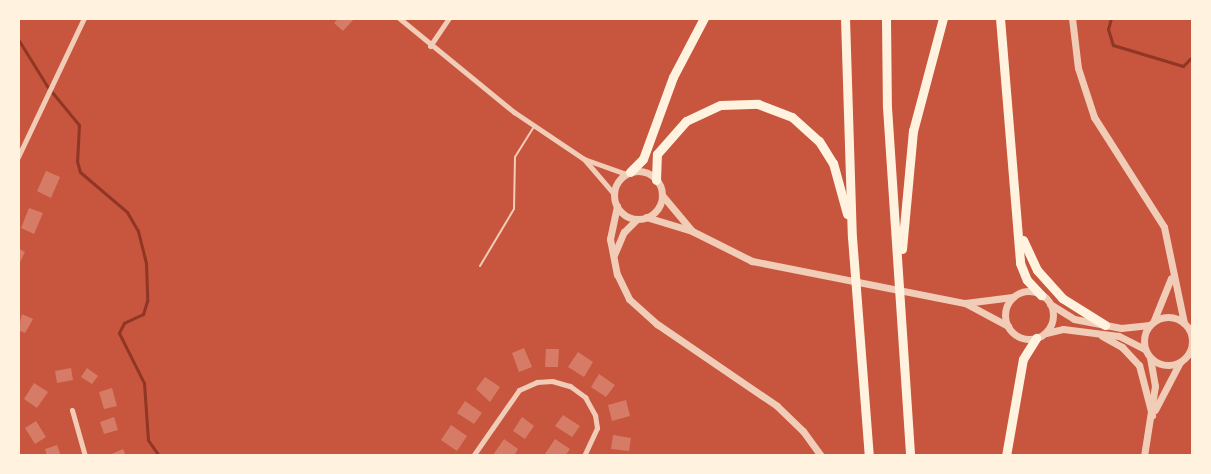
<!DOCTYPE html>
<html>
<head>
<meta charset="utf-8">
<style>
  body { margin:0 }
  #map { position:relative; width:1211px; height:474px; overflow:hidden; background:#c8553d; font-family:"DejaVu Sans",sans-serif }
  div>[style] { position:absolute }
  .stream>* { height:3px; margin:-1.5px; padding:0 1.5px; transform-origin:1.5px; border-radius:1.5px; background:#8f3625 }
  .building>* { inset:0; background:#d67c66 }
  .service>* { height:2px; margin:-1px; padding:0 1px; transform-origin:1px; border-radius:1px; background:#f1ccb7 }
  .minor>* { height:5px; margin:-2.5px; padding:0 2.5px; transform-origin:2.5px; border-radius:2.5px; background:#f1ccb7 }
  .tertiary>* { height:7px; margin:-3.5px; padding:0 3.5px; transform-origin:3.5px; border-radius:3.5px; background:#f1ccb7 }
  .tertiary>.ring { margin:-3.5px; padding:0; box-sizing:content-box; background:none; border:7px solid #f1ccb7; border-radius:50% }
  .trunk>* { height:9px; margin:-4.5px; padding:0 4.5px; transform-origin:4.5px; border-radius:4.5px; background:#fff3e0 }
  .motorway>* { height:9px; margin:-4.5px; padding:0 4.5px; transform-origin:4.5px; border-radius:4.5px; background:#fff3e0 }
  span { translate:-50% -50%; white-space:nowrap; text-align:center; line-height:1.15; -webkit-text-stroke:6px #fff3e0; paint-order:stroke }
  .frame { position:absolute; inset:0; border:20px solid #fff3e0; pointer-events:none }
</style>
</head>
<body>
<div id="map">
  <div class="stream">
    <i style="left:1111px;top:18px;width:11px;rotate:105deg"></i>
    <i style="left:1108px;top:29px;width:17px;rotate:73deg"></i>
    <i style="left:1113px;top:45px;width:73px;rotate:16.7deg"></i>
    <i style="left:1183px;top:66px;width:14px;rotate:-45deg"></i>
    <i style="left:18px;top:39px;width:55px;rotate:58.3deg"></i>
    <i style="left:47px;top:86px;width:50px;rotate:50.6deg"></i>
    <i style="left:79px;top:125px;width:36px;rotate:93deg"></i>
    <i style="left:77px;top:161px;width:11px;rotate:75deg"></i>
    <i style="left:80px;top:172px;width:62px;rotate:40.4deg"></i>
    <i style="left:127px;top:212px;width:22px;rotate:60deg"></i>
    <i style="left:138px;top:231px;width:33px;rotate:76deg"></i>
    <i style="left:146px;top:263px;width:38px;rotate:88deg"></i>
    <i style="left:147px;top:301px;width:14px;rotate:107deg"></i>
    <i style="left:143px;top:314px;width:21px;rotate:155deg"></i>
    <i style="left:124px;top:323px;width:11px;rotate:117deg"></i>
    <i style="left:119px;top:333px;width:56px;rotate:63.4deg"></i>
    <i style="left:144px;top:383px;width:57px;rotate:86deg"></i>
    <i style="left:148px;top:440px;width:19px;rotate:55deg"></i>
  </div>
  <div class="building">
    <i style="clip-path:polygon(339px 18px,353px 18px,354px 19px,343px 31px,334px 23px)"></i>
    <i style="clip-path:polygon(46px 171px,60px 177px,51px 198px,37px 191px)"></i>
    <i style="clip-path:polygon(29px 208px,43px 213px,34px 234px,21px 228px)"></i>
    <i style="clip-path:polygon(18px 248px,25px 252px,18px 266px)"></i>
    <i style="clip-path:polygon(22px 314px,33px 319px,25px 333px,18px 330px)"></i>
    <i style="clip-path:polygon(524px 348px,532px 367px,519px 372px,512px 353px)"></i>
    <i style="clip-path:polygon(546px 349px,559px 349px,558px 367px,545px 367px)"></i>
    <i style="clip-path:polygon(578px 352px,593px 362px,584px 377px,568px 367px)"></i>
    <i style="clip-path:polygon(71px 368px,73px 380px,57px 383px,55px 371px)"></i>
    <i style="clip-path:polygon(87px 368px,98px 376px,92px 384px,81px 377px)"></i>
    <i style="clip-path:polygon(599px 374px,615px 385px,606px 397px,591px 387px)"></i>
    <i style="clip-path:polygon(485px 377px,500px 387px,490px 402px,476px 389px)"></i>
    <i style="clip-path:polygon(34px 383px,48px 392px,37px 408px,24px 399px)"></i>
    <i style="clip-path:polygon(112px 388px,117px 406px,104px 409px,99px 392px)"></i>
    <i style="clip-path:polygon(626px 400px,630px 416px,612px 421px,608px 405px)"></i>
    <i style="clip-path:polygon(465px 401px,482px 413px,474px 424px,457px 413px)"></i>
    <i style="clip-path:polygon(563px 415px,580px 426px,572px 437px,555px 426px)"></i>
    <i style="clip-path:polygon(114px 417px,118px 430px,104px 434px,100px 422px)"></i>
    <i style="clip-path:polygon(522px 417px,534px 426px,525px 439px,513px 431px)"></i>
    <i style="clip-path:polygon(36px 421px,46px 437px,35px 444px,25px 428px)"></i>
    <i style="clip-path:polygon(451px 425px,467px 436px,457px 451px,441px 440px)"></i>
    <i style="clip-path:polygon(613px 435px,631px 438px,629px 451px,611px 449px)"></i>
    <i style="clip-path:polygon(504px 439px,518px 449px,514px 456px,493px 455px)"></i>
    <i style="clip-path:polygon(555px 439px,570px 449px,565px 456px,545px 454px)"></i>
    <i style="clip-path:polygon(57px 445px,61px 456px,47px 456px,45px 449px)"></i>
    <i style="clip-path:polygon(123px 449px,126px 456px,107px 456px)"></i>
  </div>
  <div class="service">
    <i style="left:480px;top:266px;width:66px;rotate:-59.2deg"></i>
    <i style="left:514px;top:209px;width:52px;rotate:-88.9deg"></i>
    <i style="left:515px;top:157px;width:36px;rotate:-58deg"></i>
  </div>
  <div class="minor">
    <i style="left:399px;top:18px;width:149px;rotate:39.3deg"></i>
    <i style="left:514px;top:112px;width:84px;rotate:33.9deg"></i>
    <i style="left:584px;top:159px;width:46px;rotate:49.4deg"></i>
    <i style="left:430px;top:46px;width:34px;rotate:-56deg"></i>
    <i style="left:18px;top:157px;width:154px;rotate:-64.6deg"></i>
    <i style="left:584px;top:159px;width:45px;rotate:19.7deg"></i>
    <i style="left:1187px;top:326px;width:6px;rotate:18deg"></i>
    <i style="left:1186px;top:357px;width:9px;rotate:-36deg"></i>
    <i style="left:72px;top:410px;width:48px;rotate:74.2deg"></i>
    <i style="left:473px;top:456px;width:80px;rotate:-55.1deg"></i>
    <i style="left:519px;top:390px;width:20px;rotate:-24deg"></i>
    <i style="left:537px;top:382px;width:15px;rotate:-4deg"></i>
    <i style="left:552px;top:381px;width:19px;rotate:16deg"></i>
    <i style="left:570px;top:386px;width:19px;rotate:36deg"></i>
    <i style="left:585px;top:397px;width:21px;rotate:61deg"></i>
    <i style="left:595px;top:415px;width:13px;rotate:81deg"></i>
    <i style="left:597px;top:428px;width:31px;rotate:115deg"></i>
  </div>
  <div class="tertiary">
    <i style="left:1072px;top:18px;width:50px;rotate:83.2deg"></i>
    <i style="left:1078px;top:68px;width:52px;rotate:71.9deg"></i>
    <i style="left:1094px;top:117px;width:130px;rotate:57.5deg"></i>
    <i style="left:1164px;top:227px;width:98px;rotate:78.2deg"></i>
    <i class="ring" style="left:614px;top:171px;width:41px;height:41px"></i>
    <i style="left:662px;top:195px;width:47px;rotate:50.2deg"></i>
    <i style="left:617px;top:206px;width:34px;rotate:102deg"></i>
    <i style="left:610px;top:239px;width:36px;rotate:79deg"></i>
    <i style="left:617px;top:274px;width:28px;rotate:64deg"></i>
    <i style="left:629px;top:299px;width:38px;rotate:42deg"></i>
    <i style="left:657px;top:324px;width:145px;rotate:34.3deg"></i>
    <i style="left:777px;top:406px;width:36px;rotate:44deg"></i>
    <i style="left:803px;top:431px;width:31px;rotate:54deg"></i>
    <i style="left:646px;top:217px;width:48px;rotate:16.9deg"></i>
    <i style="left:692px;top:231px;width:67px;rotate:26.6deg"></i>
    <i style="left:752px;top:261px;width:217px;rotate:11.2deg"></i>
    <i style="left:965px;top:303px;width:49px;rotate:28.1deg"></i>
    <i style="left:614px;top:255px;width:25px;rotate:-67deg"></i>
    <i style="left:624px;top:232px;width:18px;rotate:-45deg"></i>
    <i class="ring" style="left:1005px;top:291px;width:41px;height:41px"></i>
    <i style="left:965px;top:303px;width:48px;rotate:-7.1deg"></i>
    <i style="left:1050px;top:304px;width:28px;rotate:32deg"></i>
    <i style="left:1074px;top:319px;width:48px;rotate:10.8deg"></i>
    <i style="left:1121px;top:328px;width:29px;rotate:-6deg"></i>
    <i class="ring" style="left:1144px;top:317px;width:41px;height:41px"></i>
    <i style="left:1154px;top:320px;width:45px;rotate:-68deg"></i>
    <i style="left:1046px;top:333px;width:17px;rotate:-13deg"></i>
    <i style="left:1063px;top:329px;width:56px;rotate:7.1deg"></i>
    <i style="left:1119px;top:336px;width:29px;rotate:27deg"></i>
    <i style="left:1102px;top:336px;width:23px;rotate:29deg"></i>
    <i style="left:1122px;top:347px;width:25px;rotate:47deg"></i>
    <i style="left:1139px;top:365px;width:52px;rotate:75.4deg"></i>
    <i style="left:1155px;top:410px;width:54px;rotate:-62.5deg"></i>
    <i style="left:1144px;top:456px;width:71px;rotate:-81.1deg"></i>
    <i style="left:1155px;top:386px;width:28px;rotate:-100deg"></i>
  </div>
  <div class="trunk">
    <i style="left:1000px;top:18px;width:246px;rotate:85.3deg"></i>
    <i style="left:1020px;top:263px;width:18px;rotate:68deg"></i>
    <i style="left:1027px;top:280px;width:21px;rotate:47deg"></i>
    <i style="left:630px;top:172px;width:18px;rotate:-45deg"></i>
    <i style="left:643px;top:159px;width:87px;rotate:-69.9deg"></i>
    <i style="left:673px;top:77px;width:67px;rotate:-62.3deg"></i>
    <i style="left:1023px;top:240px;width:33px;rotate:65deg"></i>
    <i style="left:1037px;top:270px;width:38px;rotate:48deg"></i>
    <i style="left:1062px;top:298px;width:51px;rotate:32.1deg"></i>
  </div>
  <div class="motorway">
    <i style="left:845px;top:18px;width:219px;rotate:88.2deg"></i>
    <i style="left:852px;top:237px;width:220px;rotate:85.6deg"></i>
    <i style="left:886px;top:18px;width:89px;rotate:89.4deg"></i>
    <i style="left:887px;top:107px;width:350px;rotate:86.2deg"></i>
    <i style="left:656px;top:180px;width:26px;rotate:-88deg"></i>
    <i style="left:657px;top:154px;width:44px;rotate:-48.7deg"></i>
    <i style="left:686px;top:121px;width:38px;rotate:-25deg"></i>
    <i style="left:721px;top:105px;width:37px;rotate:-2deg"></i>
    <i style="left:758px;top:104px;width:36px;rotate:21deg"></i>
    <i style="left:792px;top:117px;width:36px;rotate:42deg"></i>
    <i style="left:819px;top:141px;width:26px;rotate:58deg"></i>
    <i style="left:833px;top:163px;width:53px;rotate:74.6deg"></i>
    <i style="left:902px;top:249px;width:119px;rotate:-84.7deg"></i>
    <i style="left:913px;top:131px;width:117px;rotate:-75.1deg"></i>
    <i style="left:1006px;top:456px;width:98px;rotate:-80.1deg"></i>
    <i style="left:1023px;top:359px;width:25px;rotate:-58deg"></i>
  </div>
  <div class="frame"></div>
</div>
</body>
</html>
